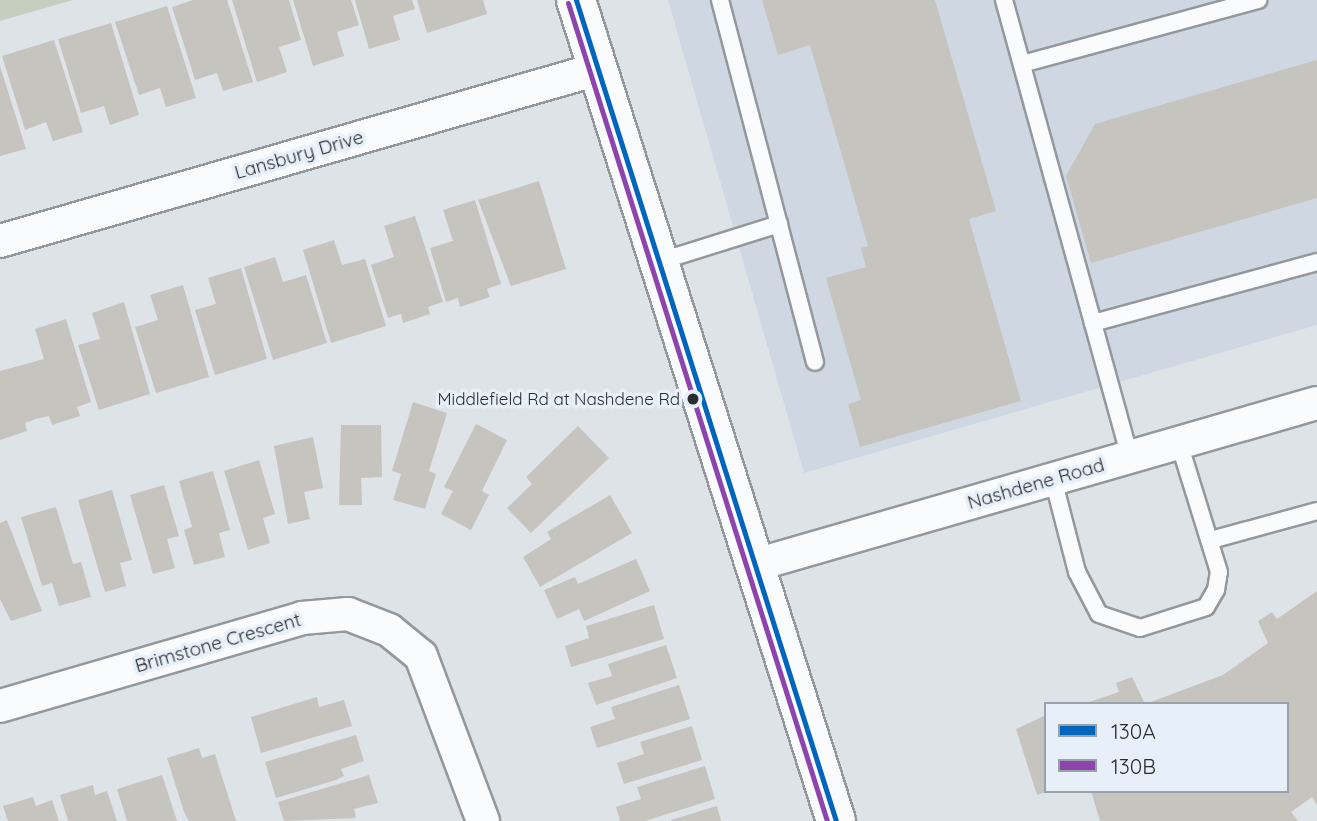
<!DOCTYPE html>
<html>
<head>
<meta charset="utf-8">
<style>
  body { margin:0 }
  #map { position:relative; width:1317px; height:821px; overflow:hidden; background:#dee3e8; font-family:Quicksand,sans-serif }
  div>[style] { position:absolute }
  .built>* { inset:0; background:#ced7e2 }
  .green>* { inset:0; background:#c6cec0 }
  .building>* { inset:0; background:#c6c4be }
  .roads { filter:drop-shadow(2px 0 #94989c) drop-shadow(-2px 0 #94989c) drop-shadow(0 2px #94989c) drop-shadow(0 -2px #94989c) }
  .service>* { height:16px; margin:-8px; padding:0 8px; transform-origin:8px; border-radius:8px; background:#fafbfc }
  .minor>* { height:32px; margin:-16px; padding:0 16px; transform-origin:16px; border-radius:16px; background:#fafbfc }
  .secondary>* { height:38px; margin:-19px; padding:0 19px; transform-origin:19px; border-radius:19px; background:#fafbfc }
  .bus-1>* { height:5px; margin:-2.5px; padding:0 2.5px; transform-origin:2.5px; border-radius:2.5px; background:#0065bd }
  .bus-2>* { height:5px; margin:-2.5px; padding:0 2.5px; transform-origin:2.5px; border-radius:2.5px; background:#8e44ad }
  .dots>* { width:19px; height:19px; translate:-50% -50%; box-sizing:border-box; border:4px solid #e7eff9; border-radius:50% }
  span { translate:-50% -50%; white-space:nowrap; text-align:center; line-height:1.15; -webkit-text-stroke:7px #e7eff9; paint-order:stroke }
  .bus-label { font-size:17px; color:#2a2c30 }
  .right { translate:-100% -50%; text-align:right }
  .street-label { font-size:19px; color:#2a2c30 }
  .legend { position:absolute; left:1044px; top:702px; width:245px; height:91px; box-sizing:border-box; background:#e7eff9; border:2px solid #9ba1a9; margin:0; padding:9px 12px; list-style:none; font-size:21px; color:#2a2c30 }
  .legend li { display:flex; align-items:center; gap:14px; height:35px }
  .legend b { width:35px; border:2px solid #9ba1a9 }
</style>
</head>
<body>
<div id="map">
  <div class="built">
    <i style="clip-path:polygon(668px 0,1317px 0,1317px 325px,804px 473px)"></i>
  </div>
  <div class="green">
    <i style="clip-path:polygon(0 0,73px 0,0 21px)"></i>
  </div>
  <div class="building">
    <i style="clip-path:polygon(193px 0,227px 0,253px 82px,223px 91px,217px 73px,195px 80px,172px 7px)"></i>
    <i style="clip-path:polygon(232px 0,289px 0,301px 40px,279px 47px,287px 72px,257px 82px)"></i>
    <i style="clip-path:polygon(293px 0,351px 0,359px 25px,337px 32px,344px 56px,313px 66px)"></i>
    <i style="clip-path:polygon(355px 0,412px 0,415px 9px,393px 16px,400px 40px,369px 49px)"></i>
    <i style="clip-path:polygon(417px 0,483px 0,487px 14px,427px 33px)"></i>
    <i style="clip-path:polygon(762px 0,935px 0,996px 211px,969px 219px,1021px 401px,860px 447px,848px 404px,861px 400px,826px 278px,866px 267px,861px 248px,868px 246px,810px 45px,778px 55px)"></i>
    <i style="clip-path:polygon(167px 6px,196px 98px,166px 107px,160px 88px,139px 95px,115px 22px)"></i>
    <i style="clip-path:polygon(111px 23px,139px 115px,110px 125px,104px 106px,81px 113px,58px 39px)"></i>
    <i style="clip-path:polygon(54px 40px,83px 132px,53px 141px,46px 122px,25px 130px,2px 56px)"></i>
    <i style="clip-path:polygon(1317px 60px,1317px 198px,1091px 263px,1066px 176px,1095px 124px)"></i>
    <i style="clip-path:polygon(0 66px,26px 149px,0 156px)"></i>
    <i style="clip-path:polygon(539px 181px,566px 269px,511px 286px,478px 200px)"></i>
    <i style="clip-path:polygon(475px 200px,501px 284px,487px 289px,490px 297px,460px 307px,458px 298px,446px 302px,430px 248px,453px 241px,443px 210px)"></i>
    <i style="clip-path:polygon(415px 216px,443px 302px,428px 307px,430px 314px,403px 323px,401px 314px,388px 318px,371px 265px,394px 257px,384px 226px)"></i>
    <i style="clip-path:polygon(334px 240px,342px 265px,365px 259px,386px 326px,331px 343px,303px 250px)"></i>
    <i style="clip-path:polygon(275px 257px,283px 282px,306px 275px,327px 343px,273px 360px,244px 267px)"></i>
    <i style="clip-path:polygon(241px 268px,267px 359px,215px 375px,195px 310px,216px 304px,208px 278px)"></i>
    <i style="clip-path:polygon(183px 285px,209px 377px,156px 393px,135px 327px,158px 320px,150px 295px)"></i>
    <i style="clip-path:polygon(124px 302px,150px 394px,99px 410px,78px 345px,100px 339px,92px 313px)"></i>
    <i style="clip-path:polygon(66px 319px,91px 402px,77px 407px,80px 416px,52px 425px,49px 416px,36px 419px,25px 423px,27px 431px,0 440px,0 371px,44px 359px,35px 329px)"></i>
    <i style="clip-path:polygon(413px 402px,447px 413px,429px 471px,436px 474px,425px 509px,393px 500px,401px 474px,392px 471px)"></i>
    <i style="clip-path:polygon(476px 424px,507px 440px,482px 491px,489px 495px,471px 530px,441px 514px,453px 491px,444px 487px)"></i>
    <i style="clip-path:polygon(341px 425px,381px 425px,382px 477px,361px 478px,362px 505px,339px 505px)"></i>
    <i style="clip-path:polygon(578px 426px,609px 458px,531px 533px,507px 508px,532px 484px,526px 477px)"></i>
    <i style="clip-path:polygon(313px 437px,323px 488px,304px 492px,310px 519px,288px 524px,274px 446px)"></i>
    <i style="clip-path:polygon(259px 460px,275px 514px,263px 518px,270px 543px,248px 550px,224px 471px)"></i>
    <i style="clip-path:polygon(213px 471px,230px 530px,219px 533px,225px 557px,194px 565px,184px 530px,192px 527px,179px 481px)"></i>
    <i style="clip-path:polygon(164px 485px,179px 536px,167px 539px,175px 568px,153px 574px,130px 495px)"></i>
    <i style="clip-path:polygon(112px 490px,132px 560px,120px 563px,126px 586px,105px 592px,78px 500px)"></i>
    <i style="clip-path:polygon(610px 495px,632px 533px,540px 587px,523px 557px,551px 539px,547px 532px)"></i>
    <i style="clip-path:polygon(56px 507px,73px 564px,81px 562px,91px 597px,59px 606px,52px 583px,42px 586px,21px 517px)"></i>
    <i style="clip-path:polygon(7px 520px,42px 611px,11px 621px,0 599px,0 523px)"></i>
    <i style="clip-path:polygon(636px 559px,650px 591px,584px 621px,579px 609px,557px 619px,544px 590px,575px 577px,578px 584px)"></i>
    <i style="clip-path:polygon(1317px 591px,1317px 805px,1312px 797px,1291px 812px,1298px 821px,1100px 821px,1091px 791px,1287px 791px,1287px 704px,1148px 703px,1223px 675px,1268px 643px,1258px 621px,1272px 612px,1277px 619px)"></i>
    <i style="clip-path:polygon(654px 605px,664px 639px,571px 667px,565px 646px,589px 638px,586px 626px)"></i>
    <i style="clip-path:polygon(666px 645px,677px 678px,596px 705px,588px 683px,612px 676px,608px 664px)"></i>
    <i style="clip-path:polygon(1132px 677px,1145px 704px,1083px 704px,1119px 692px,1116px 683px)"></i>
    <i style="clip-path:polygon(679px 685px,690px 719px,597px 748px,590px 727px,615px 719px,611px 707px)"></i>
    <i style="clip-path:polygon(317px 697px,319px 707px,344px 700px,352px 726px,261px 753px,251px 717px)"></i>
    <i style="clip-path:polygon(1046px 715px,1046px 792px,1037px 795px,1016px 729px)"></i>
    <i style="clip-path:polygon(692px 726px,702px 760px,624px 784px,617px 763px,644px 754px,640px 742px)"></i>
    <i style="clip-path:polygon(356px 735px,364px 761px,341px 769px,344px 776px,336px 780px,276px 798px,265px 762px)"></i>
    <i style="clip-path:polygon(199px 748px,202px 758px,215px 754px,236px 821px,189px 821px,184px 812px,167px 758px)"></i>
    <i style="clip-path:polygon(705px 766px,715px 799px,645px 821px,620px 821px,616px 807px,641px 799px,637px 787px)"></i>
    <i style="clip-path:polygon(162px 775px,177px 821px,127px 821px,117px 789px)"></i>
    <i style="clip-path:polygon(369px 775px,378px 803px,354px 809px,356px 818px,284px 821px,278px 802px)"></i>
    <i style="clip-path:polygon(93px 785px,95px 795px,107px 791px,117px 821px,68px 821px,60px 795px)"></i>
    <i style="clip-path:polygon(33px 797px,36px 806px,52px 800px,59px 821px,8px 821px,3px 806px)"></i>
    <i style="clip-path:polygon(717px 806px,721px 821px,671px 821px,671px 820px)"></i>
  </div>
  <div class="roads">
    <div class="service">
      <i style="left:720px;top:0;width:374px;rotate:75.3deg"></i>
      <i style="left:1004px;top:0;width:474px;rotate:74.6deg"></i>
      <i style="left:1022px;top:64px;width:245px;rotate:-15.2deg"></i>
      <i style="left:658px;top:262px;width:127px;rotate:-17.4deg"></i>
      <i style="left:1093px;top:323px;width:232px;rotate:-15.2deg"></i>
      <i style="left:1053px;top:479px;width:96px;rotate:75.5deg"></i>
      <i style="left:1077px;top:572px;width:47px;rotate:62.4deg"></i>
      <i style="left:1099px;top:614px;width:43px;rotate:18.9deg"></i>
      <i style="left:1140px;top:628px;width:69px;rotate:-17.7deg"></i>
      <i style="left:1206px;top:607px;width:20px;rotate:-60deg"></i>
      <i style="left:1216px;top:590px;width:18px;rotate:-81deg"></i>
      <i style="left:1219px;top:572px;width:135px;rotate:-107.2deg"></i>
      <i style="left:1211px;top:540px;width:110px;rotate:-15.3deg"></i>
    </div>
    <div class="minor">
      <i style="left:0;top:241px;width:622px;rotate:-16.05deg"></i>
      <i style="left:755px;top:565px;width:585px;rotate:-16.08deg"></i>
      <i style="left:0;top:706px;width:315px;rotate:-16.2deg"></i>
      <i style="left:302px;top:618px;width:46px;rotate:-5deg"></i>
      <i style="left:348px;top:614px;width:44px;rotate:21.3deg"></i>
      <i style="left:389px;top:630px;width:41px;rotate:39.1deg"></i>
      <i style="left:421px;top:656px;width:176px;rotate:69.4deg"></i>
    </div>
    <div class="secondary">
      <i style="left:576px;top:0;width:861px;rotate:72.43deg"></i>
    </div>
  </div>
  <div class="bus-1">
    <i style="left:576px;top:0;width:861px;rotate:72.43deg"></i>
  </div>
  <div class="bus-2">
    <i style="left:568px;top:3px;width:858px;rotate:72.43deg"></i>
  </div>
  <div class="dots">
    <i style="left:693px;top:399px;background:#2a2c30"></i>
  </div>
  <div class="bus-label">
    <span class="right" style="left:680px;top:399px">Middlefield Rd at Nashdene Rd</span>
  </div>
  <div class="street-label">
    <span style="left:299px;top:155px;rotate:-16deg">Lansbury Drive</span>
    <span style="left:1036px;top:484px;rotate:-16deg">Nashdene Road</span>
    <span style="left:218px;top:643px;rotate:-16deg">Brimstone Crescent</span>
  </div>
  <ul class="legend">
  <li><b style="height:9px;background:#0065bd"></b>130A</li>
  <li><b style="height:9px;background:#8e44ad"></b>130B</li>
  </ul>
</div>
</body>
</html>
